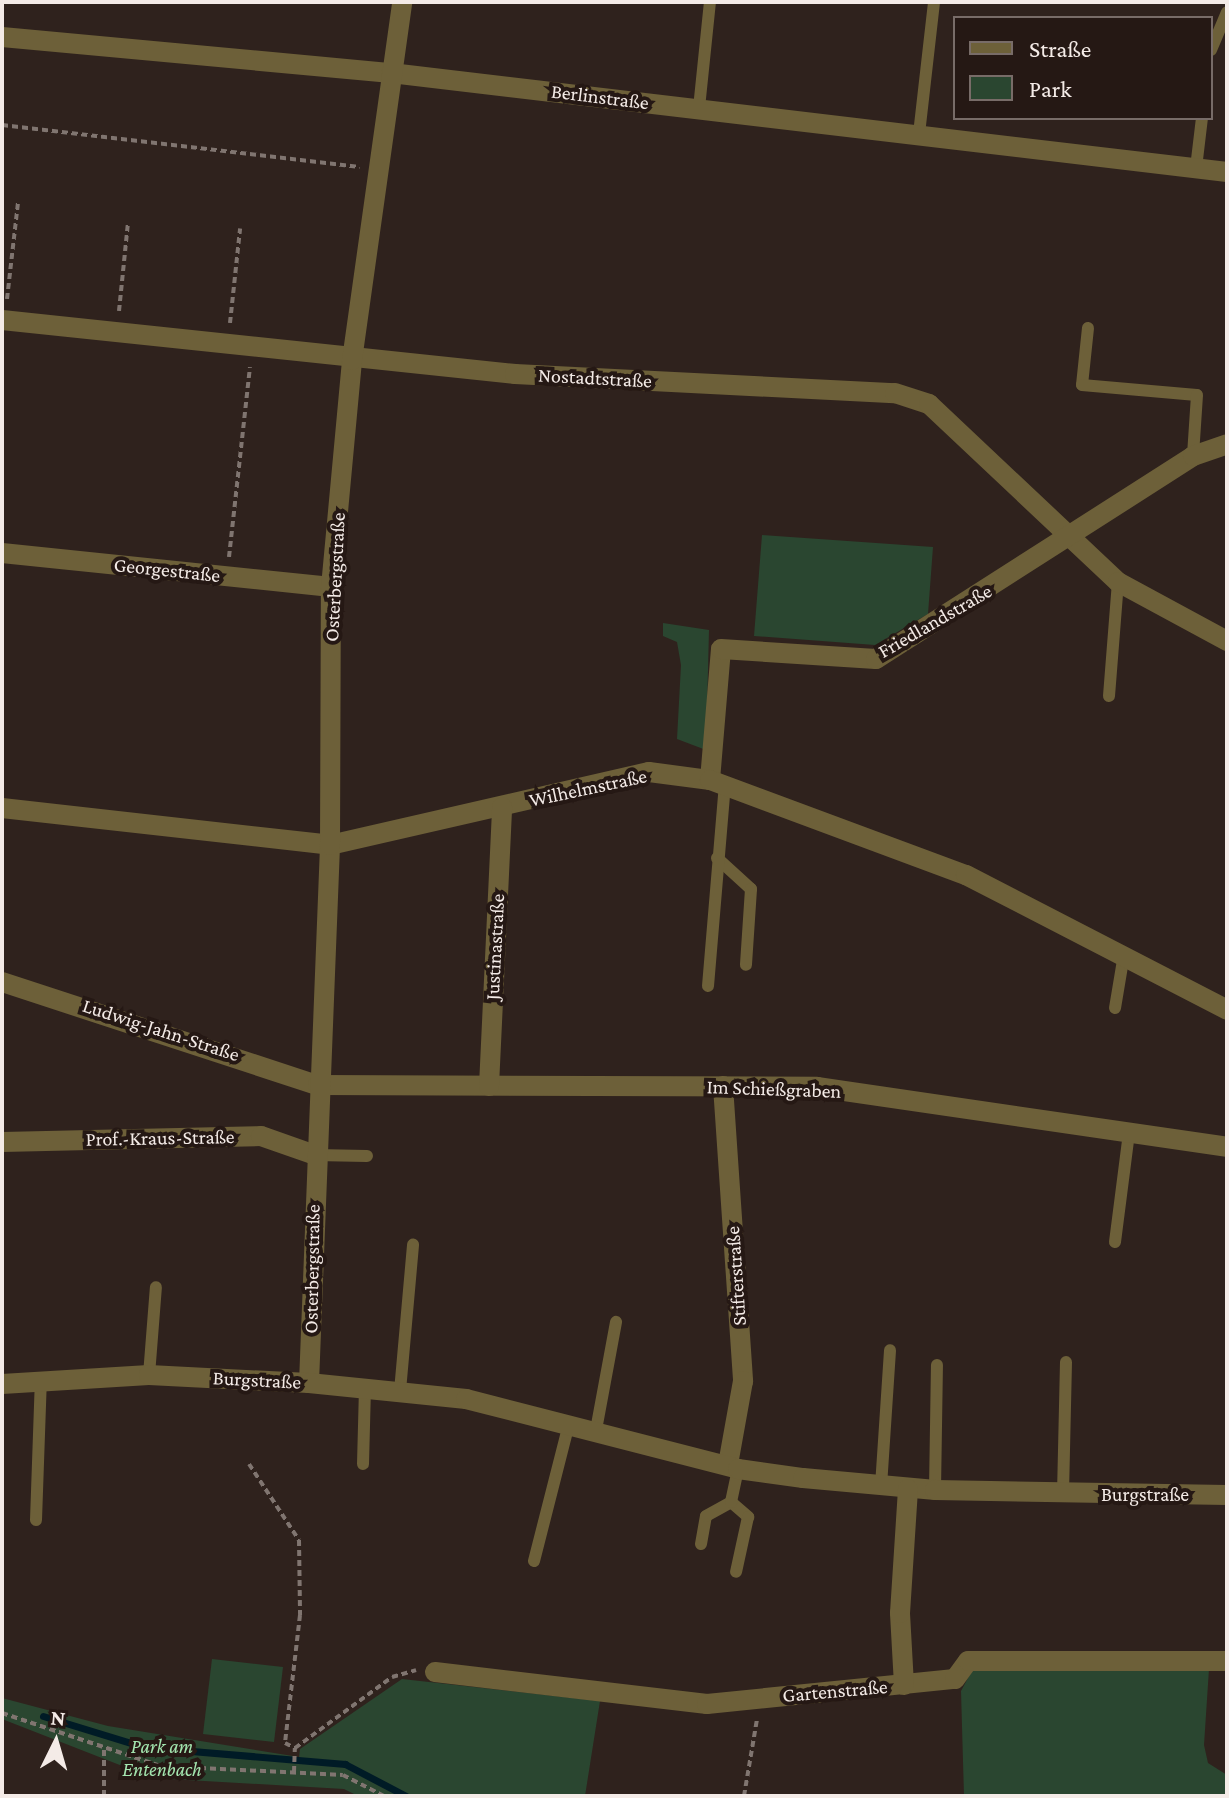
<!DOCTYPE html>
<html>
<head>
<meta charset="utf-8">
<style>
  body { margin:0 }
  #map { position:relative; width:1229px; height:1798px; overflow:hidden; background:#2f221d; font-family:"Crimson Pro",serif }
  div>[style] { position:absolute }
  .green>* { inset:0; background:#2a4630 }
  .stream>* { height:7px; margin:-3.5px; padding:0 3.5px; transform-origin:3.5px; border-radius:3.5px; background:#001b26 }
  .path>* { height:4px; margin-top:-2px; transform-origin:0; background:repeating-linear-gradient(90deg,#807570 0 6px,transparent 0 10px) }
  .lane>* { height:12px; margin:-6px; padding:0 6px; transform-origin:6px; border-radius:6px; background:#6d6039 }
  .street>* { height:20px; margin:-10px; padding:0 10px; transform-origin:10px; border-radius:10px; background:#6d6039 }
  span { translate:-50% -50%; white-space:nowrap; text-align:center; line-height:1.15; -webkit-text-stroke:8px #251814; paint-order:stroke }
  .street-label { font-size:20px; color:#f4ebe7 }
  .park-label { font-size:20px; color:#a3e5af; font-style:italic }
  .frame { position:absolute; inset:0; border:4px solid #f4ebe7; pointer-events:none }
  .legend { position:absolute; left:953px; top:16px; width:260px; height:104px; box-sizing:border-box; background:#251814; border:2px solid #786c68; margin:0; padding:10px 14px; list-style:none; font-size:24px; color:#f4ebe7 }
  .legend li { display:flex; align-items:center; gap:16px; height:40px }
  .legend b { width:40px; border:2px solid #786c68 }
  .north { position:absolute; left:16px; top:1702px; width:80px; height:80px; -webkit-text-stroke:6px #251814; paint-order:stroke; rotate:5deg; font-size:22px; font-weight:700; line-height:32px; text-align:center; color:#f4ebe7 }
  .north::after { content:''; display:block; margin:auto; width:28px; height:36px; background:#f4ebe7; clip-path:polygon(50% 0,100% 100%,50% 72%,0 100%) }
</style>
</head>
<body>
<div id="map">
  <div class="green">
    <i style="clip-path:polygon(762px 535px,933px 547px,928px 614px,875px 645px,754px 636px)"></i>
    <i style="clip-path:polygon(663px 623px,709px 630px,706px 750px,677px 739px,681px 665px,677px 642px,663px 636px)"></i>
    <i style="clip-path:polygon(212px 1659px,283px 1667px,274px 1742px,203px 1734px)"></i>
    <i style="clip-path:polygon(975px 1665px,1209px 1669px,1204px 1745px,1208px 1763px,1227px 1775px,1227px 1796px,964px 1796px,961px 1691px)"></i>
    <i style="clip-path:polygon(402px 1679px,600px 1701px,585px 1796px,358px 1796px,344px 1789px,153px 1778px,2px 1719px,2px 1698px,108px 1726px,299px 1757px,300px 1749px)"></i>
  </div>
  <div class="stream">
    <i style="left:43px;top:1716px;width:106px;rotate:17.1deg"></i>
    <i style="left:144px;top:1747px;width:202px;rotate:4.8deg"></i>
    <i style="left:345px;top:1764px;width:69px;rotate:27.7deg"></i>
  </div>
  <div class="path">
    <i style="left:2px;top:125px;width:360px;rotate:6.7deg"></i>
    <i style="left:7px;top:299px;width:98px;rotate:-83.5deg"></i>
    <i style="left:119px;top:311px;width:89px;rotate:-84.2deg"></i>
    <i style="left:230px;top:323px;width:95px;rotate:-83.9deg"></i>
    <i style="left:229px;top:557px;width:191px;rotate:-83.7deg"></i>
    <i style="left:249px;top:1464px;width:91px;rotate:56.7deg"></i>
    <i style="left:299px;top:1540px;width:75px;rotate:89.2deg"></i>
    <i style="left:300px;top:1615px;width:129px;rotate:96.7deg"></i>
    <i style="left:285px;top:1743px;width:11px;rotate:27deg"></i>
    <i style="left:2px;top:1713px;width:167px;rotate:18.5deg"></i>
    <i style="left:160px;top:1766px;width:183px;rotate:2.8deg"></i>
    <i style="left:343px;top:1775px;width:46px;rotate:27.1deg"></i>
    <i style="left:295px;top:1748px;width:120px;rotate:-36.2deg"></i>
    <i style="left:392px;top:1677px;width:25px;rotate:-16deg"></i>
    <i style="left:294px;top:1772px;width:24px;rotate:-88deg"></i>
    <i style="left:104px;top:1796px;width:48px;rotate:-90deg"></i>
    <i style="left:744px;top:1796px;width:78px;rotate:-80.4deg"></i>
  </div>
  <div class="lane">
    <i style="left:1211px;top:50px;width:41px;rotate:-67.2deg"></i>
    <i style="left:699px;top:108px;width:107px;rotate:-84.1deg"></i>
    <i style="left:919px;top:134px;width:133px;rotate:-83.5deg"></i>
    <i style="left:1196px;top:168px;width:50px;rotate:-83.2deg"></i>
    <i style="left:1088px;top:328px;width:57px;rotate:96deg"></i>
    <i style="left:1082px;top:385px;width:115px;rotate:5deg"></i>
    <i style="left:1197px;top:395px;width:61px;rotate:93.8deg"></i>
    <i style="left:1109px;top:696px;width:114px;rotate:-85.5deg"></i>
    <i style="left:717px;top:858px;width:46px;rotate:42.4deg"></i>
    <i style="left:751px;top:889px;width:76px;rotate:93.8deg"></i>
    <i style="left:708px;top:986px;width:202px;rotate:-85.2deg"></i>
    <i style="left:1115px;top:1008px;width:55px;rotate:-80.5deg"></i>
    <i style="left:315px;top:1155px;width:52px;rotate:1.1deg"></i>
    <i style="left:1115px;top:1242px;width:110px;rotate:-82.7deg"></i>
    <i style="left:149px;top:1375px;width:88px;rotate:-85.5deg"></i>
    <i style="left:400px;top:1391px;width:147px;rotate:-84.9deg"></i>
    <i style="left:596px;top:1430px;width:110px;rotate:-79.5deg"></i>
    <i style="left:363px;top:1464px;width:75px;rotate:-88.5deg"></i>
    <i style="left:881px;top:1486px;width:136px;rotate:-86.2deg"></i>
    <i style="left:935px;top:1490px;width:125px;rotate:-89.1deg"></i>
    <i style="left:1063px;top:1494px;width:132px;rotate:-88.7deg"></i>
    <i style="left:731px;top:1502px;width:23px;rotate:41deg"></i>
    <i style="left:748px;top:1517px;width:56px;rotate:102.3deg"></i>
    <i style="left:36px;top:1520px;width:140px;rotate:-88deg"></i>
    <i style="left:701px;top:1544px;width:28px;rotate:-80deg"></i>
    <i style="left:706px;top:1516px;width:29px;rotate:-29deg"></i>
    <i style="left:731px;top:1502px;width:34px;rotate:-78deg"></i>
    <i style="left:534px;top:1561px;width:141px;rotate:-75.7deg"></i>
  </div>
  <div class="street">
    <i style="left:2px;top:37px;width:391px;rotate:5.3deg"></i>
    <i style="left:391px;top:73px;width:842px;rotate:6.75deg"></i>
    <i style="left:2px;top:320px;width:516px;rotate:6.01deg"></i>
    <i style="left:515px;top:374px;width:380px;rotate:2.9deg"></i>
    <i style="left:895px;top:393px;width:36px;rotate:18deg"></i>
    <i style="left:929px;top:404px;width:260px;rotate:43.3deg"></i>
    <i style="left:1118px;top:582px;width:124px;rotate:28.4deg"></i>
    <i style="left:2px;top:553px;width:331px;rotate:5.9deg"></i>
    <i style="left:710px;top:780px;width:131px;rotate:-85.2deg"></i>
    <i style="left:721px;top:649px;width:155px;rotate:3.7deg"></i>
    <i style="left:876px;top:659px;width:376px;rotate:-32.6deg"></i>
    <i style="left:1193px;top:456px;width:36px;rotate:-19deg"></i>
    <i style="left:2px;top:808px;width:330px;rotate:6.4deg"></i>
    <i style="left:330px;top:845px;width:327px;rotate:-12.9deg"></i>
    <i style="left:649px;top:772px;width:62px;rotate:7.5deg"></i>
    <i style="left:710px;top:780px;width:273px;rotate:20.4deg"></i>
    <i style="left:966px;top:875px;width:294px;rotate:27.3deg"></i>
    <i style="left:2px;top:982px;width:332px;rotate:18.1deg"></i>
    <i style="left:318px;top:1085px;width:499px;rotate:0.2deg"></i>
    <i style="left:817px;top:1087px;width:414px;rotate:8.3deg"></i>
    <i style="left:489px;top:1086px;width:279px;rotate:-87.3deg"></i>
    <i style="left:723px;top:1086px;width:296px;rotate:86.1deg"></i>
    <i style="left:743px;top:1381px;width:84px;rotate:100.2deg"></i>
    <i style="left:2px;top:1142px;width:259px;rotate:-1.3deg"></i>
    <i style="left:261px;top:1136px;width:57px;rotate:19.4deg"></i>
    <i style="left:309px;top:1383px;width:538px;rotate:-87.76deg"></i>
    <i style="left:330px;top:845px;width:258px;rotate:-89.8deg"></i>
    <i style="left:331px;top:587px;width:228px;rotate:-84.7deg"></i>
    <i style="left:352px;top:360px;width:361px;rotate:-82deg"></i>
    <i style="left:2px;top:1384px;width:147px;rotate:-3.5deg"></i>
    <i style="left:149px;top:1375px;width:160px;rotate:2.9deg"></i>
    <i style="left:309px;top:1383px;width:158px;rotate:5.8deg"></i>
    <i style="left:466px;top:1399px;width:281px;rotate:14.4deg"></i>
    <i style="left:738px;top:1469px;width:66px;rotate:7.9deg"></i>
    <i style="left:803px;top:1478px;width:133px;rotate:5.2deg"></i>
    <i style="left:935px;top:1490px;width:292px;rotate:1deg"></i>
    <i style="left:435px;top:1672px;width:274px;rotate:6.7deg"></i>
    <i style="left:707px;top:1704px;width:249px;rotate:-5.8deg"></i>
    <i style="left:955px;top:1679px;width:22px;rotate:-54deg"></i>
    <i style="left:968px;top:1661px;width:259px"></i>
    <i style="left:904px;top:1685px;width:72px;rotate:-93.2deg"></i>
    <i style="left:900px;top:1613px;width:124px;rotate:-86.3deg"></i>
  </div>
  <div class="street-label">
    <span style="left:600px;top:97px;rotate:7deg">Berlinstraße</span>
    <span style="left:595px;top:378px;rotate:3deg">Nostadtstraße</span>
    <span style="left:167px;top:570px;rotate:6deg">Georgestraße</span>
    <span style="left:335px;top:577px;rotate:-87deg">Osterbergstraße</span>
    <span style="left:935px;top:621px;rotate:-30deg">Friedlandstraße</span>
    <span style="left:588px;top:788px;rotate:-12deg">Wilhelmstraße</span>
    <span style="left:495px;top:947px;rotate:-87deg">Justinastraße</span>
    <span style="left:161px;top:1030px;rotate:18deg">Ludwig-Jahn-Straße</span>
    <span style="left:774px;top:1089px;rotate:2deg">Im Schießgraben</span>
    <span style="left:160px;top:1138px;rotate:-1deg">Prof.-Kraus-Straße</span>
    <span style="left:312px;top:1269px;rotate:-89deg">Osterbergstraße</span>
    <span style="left:736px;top:1276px;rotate:-94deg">Stifterstraße</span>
    <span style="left:257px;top:1380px;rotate:3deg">Burgstraße</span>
    <span style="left:1145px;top:1494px">Burgstraße</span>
    <span style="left:835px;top:1691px;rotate:-5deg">Gartenstraße</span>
  </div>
  <div class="park-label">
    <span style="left:162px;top:1758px">Park am<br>Entenbach</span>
  </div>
  <div class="frame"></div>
  <ul class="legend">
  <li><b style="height:10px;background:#6d6039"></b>Straße</li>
  <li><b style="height:22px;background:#2a4630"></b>Park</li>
  </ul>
  <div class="north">N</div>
</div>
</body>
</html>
